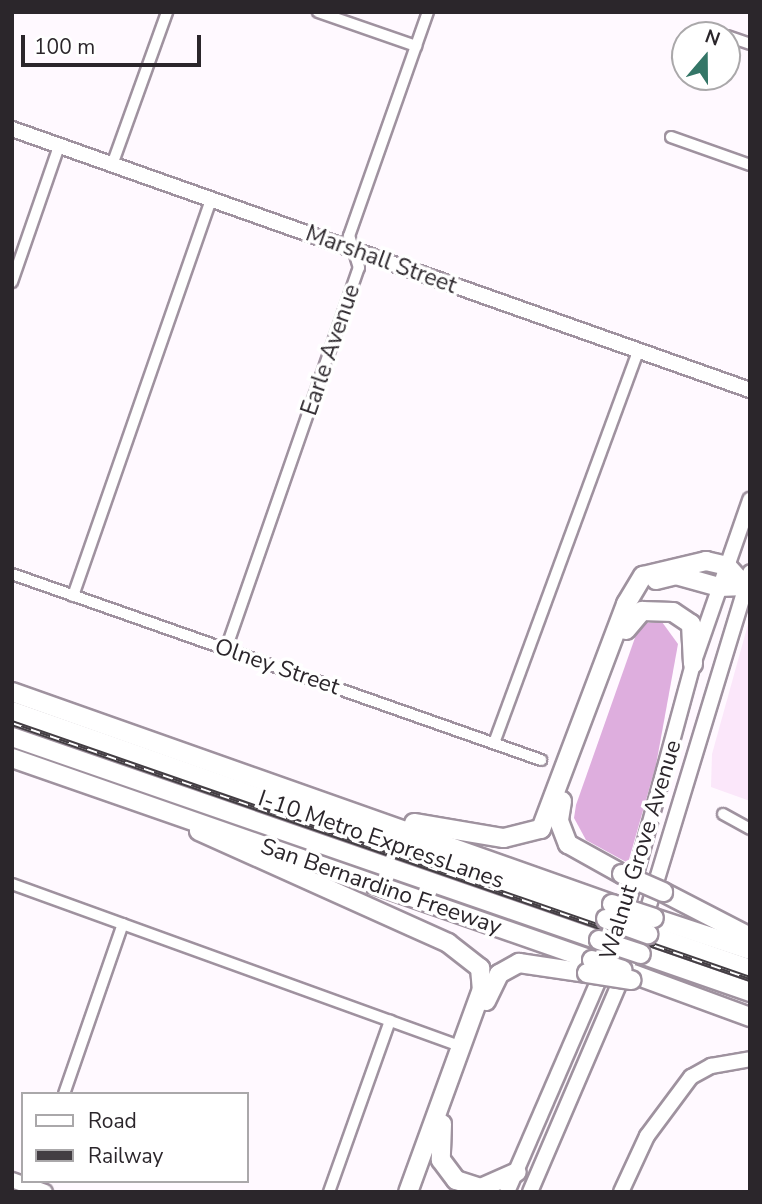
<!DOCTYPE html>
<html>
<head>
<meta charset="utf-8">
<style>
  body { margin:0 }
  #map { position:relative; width:762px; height:1204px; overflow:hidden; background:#fff9ff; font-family:"Nunito Sans",sans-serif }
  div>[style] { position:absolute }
  .built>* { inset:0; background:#fbe7fa }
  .forest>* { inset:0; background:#deaede }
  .roads { filter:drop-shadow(2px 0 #9f929f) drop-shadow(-2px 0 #9f929f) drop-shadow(0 2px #9f929f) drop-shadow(0 -2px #9f929f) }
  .street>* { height:10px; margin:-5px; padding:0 5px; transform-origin:5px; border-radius:5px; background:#fff }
  .secondary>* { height:14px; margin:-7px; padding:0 7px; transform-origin:7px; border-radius:7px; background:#fff }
  .highway>* { height:18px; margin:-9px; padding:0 9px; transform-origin:9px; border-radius:9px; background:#fff }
  .rail>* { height:6px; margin-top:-3px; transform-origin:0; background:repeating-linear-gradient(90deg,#fff 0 10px,#433e43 0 20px); box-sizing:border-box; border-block:2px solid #433e43 }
  .bridges { filter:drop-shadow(2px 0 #9f929f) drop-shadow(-2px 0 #9f929f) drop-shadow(0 2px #9f929f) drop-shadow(0 -2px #9f929f) }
  .highway-bridge>* { height:18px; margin:-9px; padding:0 9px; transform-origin:9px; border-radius:9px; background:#fff }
  span { translate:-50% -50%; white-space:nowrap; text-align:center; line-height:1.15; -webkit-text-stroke:7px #fff; paint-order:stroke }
  .street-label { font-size:23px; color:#2b262b }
  .frame { position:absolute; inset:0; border:14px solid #2b262b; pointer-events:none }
  .legend { position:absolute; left:21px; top:1092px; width:228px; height:91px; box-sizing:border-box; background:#fff; border:2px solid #aaa8aa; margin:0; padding:9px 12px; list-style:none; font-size:21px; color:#2b262b }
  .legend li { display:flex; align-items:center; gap:14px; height:35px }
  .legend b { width:35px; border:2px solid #aaa8aa }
  .north { position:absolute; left:671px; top:21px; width:70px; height:70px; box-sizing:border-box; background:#fff; border:2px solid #aaa8aa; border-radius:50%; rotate:20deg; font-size:19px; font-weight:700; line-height:28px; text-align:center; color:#2b262b }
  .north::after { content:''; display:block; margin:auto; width:24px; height:32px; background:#347667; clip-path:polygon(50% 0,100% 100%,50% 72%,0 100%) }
  .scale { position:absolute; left:21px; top:35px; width:180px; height:32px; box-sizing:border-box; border:4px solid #2b262b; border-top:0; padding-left:9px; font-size:21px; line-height:24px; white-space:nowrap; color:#2b262b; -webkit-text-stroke:5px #fff; paint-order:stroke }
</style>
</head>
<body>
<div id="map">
  <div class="built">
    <i style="clip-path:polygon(750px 617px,750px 801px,711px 787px,712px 754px)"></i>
  </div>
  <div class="forest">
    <i style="clip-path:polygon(662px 622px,678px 644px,656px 765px,628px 863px,586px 840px,574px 818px,576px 805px,637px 632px,645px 623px)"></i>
  </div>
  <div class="roads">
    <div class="street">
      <i style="left:318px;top:12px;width:104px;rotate:19.1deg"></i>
      <i style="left:727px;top:36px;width:24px;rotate:19deg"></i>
      <i style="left:671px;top:137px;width:84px;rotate:19.5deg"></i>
      <i style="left:112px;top:165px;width:163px;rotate:-70.2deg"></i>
      <i style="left:12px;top:282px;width:144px;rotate:-70.9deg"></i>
      <i style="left:12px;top:574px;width:561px;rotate:19.37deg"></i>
      <i style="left:73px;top:596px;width:420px;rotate:-70.8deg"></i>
      <i style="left:226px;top:649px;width:404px;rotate:-70.8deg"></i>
      <i style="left:359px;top:268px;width:34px;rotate:-107deg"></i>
      <i style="left:349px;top:236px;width:238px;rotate:-70.6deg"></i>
      <i style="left:494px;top:743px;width:418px;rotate:-69.8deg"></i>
      <i style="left:723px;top:814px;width:31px;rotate:29deg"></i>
      <i style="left:12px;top:884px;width:469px;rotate:19.9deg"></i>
      <i style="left:64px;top:1094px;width:180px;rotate:-70.9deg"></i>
      <i style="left:329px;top:1192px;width:182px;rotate:-70.4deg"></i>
    </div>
    <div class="secondary">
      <i style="left:12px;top:129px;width:783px;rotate:19.48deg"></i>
      <i style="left:12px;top:1180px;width:35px;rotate:20deg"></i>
      <i style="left:507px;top:1192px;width:287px;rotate:-66.6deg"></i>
      <i style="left:621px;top:929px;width:275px;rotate:-74.8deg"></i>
      <i style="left:693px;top:664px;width:174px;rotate:-70.8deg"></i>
      <i style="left:530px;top:1192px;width:280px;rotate:-66.8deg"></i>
      <i style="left:640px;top:935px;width:379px;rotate:-73.1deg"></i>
      <i style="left:621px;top:1192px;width:62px;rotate:-65.1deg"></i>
      <i style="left:647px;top:1136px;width:74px;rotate:-53.3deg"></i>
      <i style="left:691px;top:1077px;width:23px;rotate:-29deg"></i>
      <i style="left:711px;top:1066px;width:40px;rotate:-10deg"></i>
    </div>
    <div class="highway">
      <i style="left:656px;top:580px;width:21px;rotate:-14deg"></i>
      <i style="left:676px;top:575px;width:45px;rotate:15.6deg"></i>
      <i style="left:719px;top:587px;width:26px;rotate:-2deg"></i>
      <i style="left:626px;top:630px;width:25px;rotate:-50deg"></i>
      <i style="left:642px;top:611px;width:31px;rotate:2deg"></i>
      <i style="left:673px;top:612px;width:22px;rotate:34deg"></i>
      <i style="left:691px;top:624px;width:40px;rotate:87.1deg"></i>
      <i style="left:12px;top:692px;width:636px;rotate:19.46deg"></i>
      <i style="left:12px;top:711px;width:629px;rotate:19.3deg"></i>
      <i style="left:12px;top:737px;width:621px;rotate:19.08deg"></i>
      <i style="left:12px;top:758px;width:614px;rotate:19.2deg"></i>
      <i style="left:562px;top:801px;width:20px;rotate:99deg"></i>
      <i style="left:559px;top:821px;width:25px;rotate:69deg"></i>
      <i style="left:568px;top:844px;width:62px;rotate:29.1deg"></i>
      <i style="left:414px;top:823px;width:91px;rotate:9.5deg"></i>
      <i style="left:504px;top:838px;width:38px;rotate:-14deg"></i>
      <i style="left:541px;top:829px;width:241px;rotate:-69.3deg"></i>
      <i style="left:626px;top:604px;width:33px;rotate:-59deg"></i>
      <i style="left:643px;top:576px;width:65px;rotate:-13.4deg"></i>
      <i style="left:706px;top:561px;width:22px;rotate:13deg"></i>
      <i style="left:727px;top:566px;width:27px;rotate:48deg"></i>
      <i style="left:199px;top:831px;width:273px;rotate:24.2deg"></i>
      <i style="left:448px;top:943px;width:41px;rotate:38deg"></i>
      <i style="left:480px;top:968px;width:21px;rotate:85deg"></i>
      <i style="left:482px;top:989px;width:216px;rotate:110deg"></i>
      <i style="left:663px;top:892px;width:98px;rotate:27.3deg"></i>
      <i style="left:654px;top:918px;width:101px;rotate:18.4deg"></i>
      <i style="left:648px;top:934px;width:108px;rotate:18.9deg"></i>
      <i style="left:641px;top:954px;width:115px;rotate:19.2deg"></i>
      <i style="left:633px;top:974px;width:125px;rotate:20.2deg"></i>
      <i style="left:486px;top:1001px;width:30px;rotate:-64deg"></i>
      <i style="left:499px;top:974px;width:23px;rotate:-29deg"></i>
      <i style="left:519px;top:963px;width:69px;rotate:8.4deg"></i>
      <i style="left:442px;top:1124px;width:36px;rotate:92deg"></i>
      <i style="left:441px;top:1160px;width:25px;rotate:53deg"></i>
      <i style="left:456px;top:1180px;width:26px;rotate:18deg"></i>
      <i style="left:481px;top:1188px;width:39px;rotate:-24deg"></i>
    </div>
  </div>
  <div class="rail">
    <i style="left:12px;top:723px;width:781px;rotate:19.13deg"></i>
  </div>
  <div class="bridges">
    <div class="highway-bridge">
      <i style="left:622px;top:874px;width:45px;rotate:23.7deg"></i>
      <i style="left:612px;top:904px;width:44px;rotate:18.4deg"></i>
      <i style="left:606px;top:919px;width:45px;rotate:19.7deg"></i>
      <i style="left:599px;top:940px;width:44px;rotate:18.4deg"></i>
      <i style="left:592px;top:960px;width:32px;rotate:18deg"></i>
      <i style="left:587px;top:973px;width:45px;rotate:9deg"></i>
    </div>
  </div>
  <div class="street-label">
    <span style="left:381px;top:260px;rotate:20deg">Marshall Street</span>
    <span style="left:331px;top:350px;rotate:-71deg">Earle Avenue</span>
    <span style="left:277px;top:667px;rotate:19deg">Olney Street</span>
    <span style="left:381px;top:840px;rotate:19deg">I-10 Metro ExpressLanes</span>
    <span style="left:641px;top:850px;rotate:-73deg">Walnut Grove Avenue</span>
    <span style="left:381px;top:887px;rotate:19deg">San Bernardino Freeway</span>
  </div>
  <div class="frame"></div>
  <ul class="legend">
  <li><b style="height:9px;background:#fff"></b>Road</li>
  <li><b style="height:9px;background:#433e43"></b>Railway</li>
  </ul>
  <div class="north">N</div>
  <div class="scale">100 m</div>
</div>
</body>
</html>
